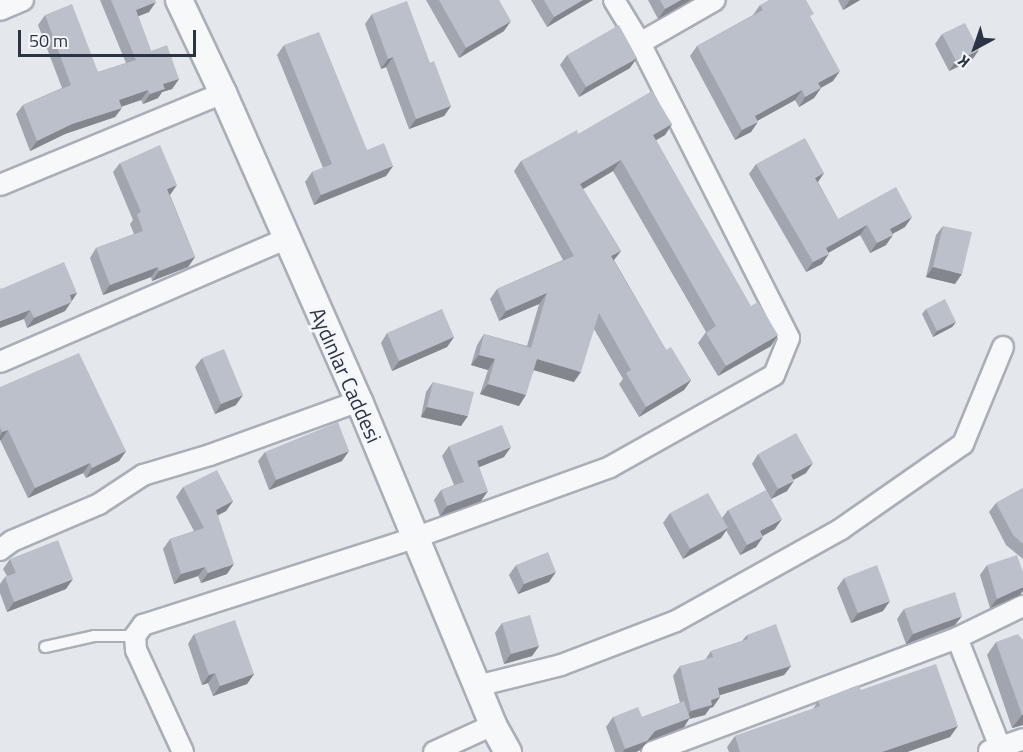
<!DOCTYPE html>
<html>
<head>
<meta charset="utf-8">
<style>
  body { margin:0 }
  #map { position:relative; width:1023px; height:752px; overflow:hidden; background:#e4e7ec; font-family:"Titillium Web",sans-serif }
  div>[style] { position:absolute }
  .roads { filter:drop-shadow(2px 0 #a9aeb7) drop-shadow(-2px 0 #a9aeb7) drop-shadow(0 2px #a9aeb7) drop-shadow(0 -2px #a9aeb7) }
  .service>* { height:10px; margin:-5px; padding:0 5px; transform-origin:5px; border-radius:5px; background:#f7f8fa }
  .minor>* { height:20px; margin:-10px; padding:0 10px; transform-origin:10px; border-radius:10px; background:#f7f8fa }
  .tertiary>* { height:26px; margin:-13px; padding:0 13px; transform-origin:13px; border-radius:13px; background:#f7f8fa }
  .wall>* { inset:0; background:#a1a5ae }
  .shaded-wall>* { inset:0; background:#83868d }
  .building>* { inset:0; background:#bbc0ca }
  span { translate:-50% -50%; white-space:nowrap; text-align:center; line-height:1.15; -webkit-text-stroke:6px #f4f6f9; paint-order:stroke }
  .street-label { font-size:21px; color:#2b3445 }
  .north { position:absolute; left:945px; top:18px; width:60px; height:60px; -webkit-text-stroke:4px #f4f6f9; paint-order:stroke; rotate:220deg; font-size:16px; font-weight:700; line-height:24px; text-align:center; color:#2b3445 }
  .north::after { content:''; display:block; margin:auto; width:21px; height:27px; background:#2b3445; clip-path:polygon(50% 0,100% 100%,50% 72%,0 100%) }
  .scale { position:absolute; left:18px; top:30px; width:178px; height:27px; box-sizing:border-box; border:3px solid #2b3445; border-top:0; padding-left:8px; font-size:18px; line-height:21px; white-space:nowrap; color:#2b3445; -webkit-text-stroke:4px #f4f6f9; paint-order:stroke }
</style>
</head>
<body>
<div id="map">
  <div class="roads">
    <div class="service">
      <i style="left:45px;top:647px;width:50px;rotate:-12.7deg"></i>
      <i style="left:94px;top:636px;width:41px"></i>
    </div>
    <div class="minor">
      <i style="left:0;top:10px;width:25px;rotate:-23deg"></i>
      <i style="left:640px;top:43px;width:86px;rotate:-29.8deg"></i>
      <i style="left:0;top:185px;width:241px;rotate:-22.4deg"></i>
      <i style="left:0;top:362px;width:310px;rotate:-23.3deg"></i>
      <i style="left:0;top:550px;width:15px;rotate:-37deg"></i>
      <i style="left:12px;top:541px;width:95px;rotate:-23deg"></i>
      <i style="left:99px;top:504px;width:53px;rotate:-33.4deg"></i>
      <i style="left:143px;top:475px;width:70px;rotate:-16.6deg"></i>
      <i style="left:210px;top:455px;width:158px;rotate:-19.9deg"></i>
      <i style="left:477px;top:686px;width:87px;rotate:-14deg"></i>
      <i style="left:561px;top:665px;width:123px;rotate:-20.9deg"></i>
      <i style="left:676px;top:621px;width:189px;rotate:-29.1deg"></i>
      <i style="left:841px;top:529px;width:149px;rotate:-34.9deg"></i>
      <i style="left:963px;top:444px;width:105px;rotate:-67.6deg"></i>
      <i style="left:1000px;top:747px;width:117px;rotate:-111.5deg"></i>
      <i style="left:957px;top:638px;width:73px;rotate:-25.9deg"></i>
      <i style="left:989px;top:751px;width:36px;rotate:-19deg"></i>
      <i style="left:183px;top:752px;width:112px;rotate:-114.7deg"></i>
      <i style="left:136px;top:650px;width:14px;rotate:-94deg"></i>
      <i style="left:135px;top:636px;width:14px;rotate:-54deg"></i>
      <i style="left:143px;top:625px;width:288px;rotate:-17.8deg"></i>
      <i style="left:417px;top:537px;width:205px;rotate:-19.9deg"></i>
      <i style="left:610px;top:467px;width:188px;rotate:-29.3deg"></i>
      <i style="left:774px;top:375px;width:40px;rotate:-68deg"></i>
      <i style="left:789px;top:338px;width:330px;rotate:-116.8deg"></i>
      <i style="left:640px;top:43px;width:50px;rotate:-121.2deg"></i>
      <i style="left:434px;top:752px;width:65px;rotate:-24.6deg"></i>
      <i style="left:652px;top:752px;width:326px;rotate:-20.5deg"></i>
    </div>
    <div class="tertiary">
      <i style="left:179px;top:0;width:103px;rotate:64.7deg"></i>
      <i style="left:223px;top:93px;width:337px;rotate:66.2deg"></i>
      <i style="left:359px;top:401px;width:351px;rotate:67.5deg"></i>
      <i style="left:493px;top:725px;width:31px;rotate:61deg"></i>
    </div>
  </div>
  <div class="wall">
    <i style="clip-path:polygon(100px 0,155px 0,149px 12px,138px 16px,151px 51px,179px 79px,172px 89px,162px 92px,158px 98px,143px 104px,141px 100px,122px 106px,115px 117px,65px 134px,30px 151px,16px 114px,23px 105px,62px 88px,38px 25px,45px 15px,98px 72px,126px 63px)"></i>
    <i style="clip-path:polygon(426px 0,499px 0,504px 31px,459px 58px)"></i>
    <i style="clip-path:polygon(531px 0,593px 0,547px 27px)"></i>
    <i style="clip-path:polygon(648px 0,691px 0,658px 19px)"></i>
    <i style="clip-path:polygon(838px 0,860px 0,843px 10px)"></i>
    <i style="clip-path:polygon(760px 5px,811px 19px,833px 81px,821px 88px,814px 98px,799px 107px,795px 100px,757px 121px,751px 132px,735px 140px,690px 56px,697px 46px,753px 15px)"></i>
    <i style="clip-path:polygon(372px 14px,430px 63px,451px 106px,444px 116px,409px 129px,386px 67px,381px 69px,365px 24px)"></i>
    <i style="clip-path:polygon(942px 34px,972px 60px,949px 71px,935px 44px)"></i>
    <i style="clip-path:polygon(284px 45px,367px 150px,393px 166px,386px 176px,314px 205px,305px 182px,312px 172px,323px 168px,277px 55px)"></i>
    <i style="clip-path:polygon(567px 55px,630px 68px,579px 97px,560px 65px)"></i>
    <i style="clip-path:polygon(672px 124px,665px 135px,656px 140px,771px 346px,718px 376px,698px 343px,706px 332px,613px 171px,583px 189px,621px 251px,614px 260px,666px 350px,691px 380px,684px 390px,639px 417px,619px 384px,623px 379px,594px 329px,574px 382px,534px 370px,519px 406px,480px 394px,488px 370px,471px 365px,477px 345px,484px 334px,527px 346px,539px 304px,499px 321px,490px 299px,497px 289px,563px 260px,514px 171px,521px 161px,578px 134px)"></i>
    <i style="clip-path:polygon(120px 163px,170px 195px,195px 257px,188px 267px,152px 281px,151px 277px,103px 295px,90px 258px,96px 248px,134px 234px,130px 224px,133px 220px,113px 172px)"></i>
    <i style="clip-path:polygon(756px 164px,824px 173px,818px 182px,838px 219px,905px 227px,892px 234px,886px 245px,870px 253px,860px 235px,828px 253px,822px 264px,806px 272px,749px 174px)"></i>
    <i style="clip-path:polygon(943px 226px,955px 284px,926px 277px,936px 235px)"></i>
    <i style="clip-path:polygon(1px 289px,77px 293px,65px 311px,27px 328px,24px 319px)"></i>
    <i style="clip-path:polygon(926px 309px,956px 322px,952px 327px,933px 337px,922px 314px)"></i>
    <i style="clip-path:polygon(387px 333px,454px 337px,447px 347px,392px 371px,381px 343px)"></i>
    <i style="clip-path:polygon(202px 358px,236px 405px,215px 414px,195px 367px)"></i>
    <i style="clip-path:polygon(433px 382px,461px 426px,421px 417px,426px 392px)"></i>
    <i style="clip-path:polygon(0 387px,126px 451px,119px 461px,86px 478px,83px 473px,28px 498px,0 440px)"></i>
    <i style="clip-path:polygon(449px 446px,504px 457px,479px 467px,481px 501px,440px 516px,434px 500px,441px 490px,454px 485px,442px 456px)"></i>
    <i style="clip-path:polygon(265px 452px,342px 461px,269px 490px,258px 461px)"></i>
    <i style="clip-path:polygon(758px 454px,806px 473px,793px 480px,787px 491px,771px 499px,752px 464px)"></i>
    <i style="clip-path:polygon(183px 487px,233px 501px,226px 511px,218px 515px,227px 574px,201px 583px,198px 576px,174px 584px,163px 549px,170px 539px,194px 531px,176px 497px)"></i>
    <i style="clip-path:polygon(1023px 488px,1023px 559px,1006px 545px,989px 512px,996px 503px)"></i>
    <i style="clip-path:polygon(728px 510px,775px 529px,763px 536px,756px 547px,740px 555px,726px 530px,721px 538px,683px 559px,663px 523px,670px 513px,722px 518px)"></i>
    <i style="clip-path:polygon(10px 559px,66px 589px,7px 612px,0 593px,0 584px,5px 577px,7px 576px,3px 569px)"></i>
    <i style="clip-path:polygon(516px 565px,549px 582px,518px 594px,509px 575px)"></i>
    <i style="clip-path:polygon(987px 565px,1020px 595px,990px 608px,980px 575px)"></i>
    <i style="clip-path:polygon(844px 578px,883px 611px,851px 623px,837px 588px)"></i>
    <i style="clip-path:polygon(904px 609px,955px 625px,906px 644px,897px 619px)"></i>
    <i style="clip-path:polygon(502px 623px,539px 646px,532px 656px,504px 664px,495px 633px)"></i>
    <i style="clip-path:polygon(194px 634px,254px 674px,247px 684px,213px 696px,208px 683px,202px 685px,188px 644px)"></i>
    <i style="clip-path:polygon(747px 635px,791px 666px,784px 675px,720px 695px,720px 697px,713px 707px,710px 708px,705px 715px,689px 719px,684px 727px,648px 741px,640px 750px,636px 752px,615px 752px,606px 727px,613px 717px,642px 717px,680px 703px,673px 676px,680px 666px,705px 660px,711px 651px,742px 641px)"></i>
    <i style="clip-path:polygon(1023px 640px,1023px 725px,1012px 728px,987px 655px,996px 642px)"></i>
    <i style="clip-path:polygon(861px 690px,950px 737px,907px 752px,729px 752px,727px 747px,735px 736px,813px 709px,818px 701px)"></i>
  </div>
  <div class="shaded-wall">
    <i style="clip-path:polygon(583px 0,593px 0,547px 27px,554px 17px)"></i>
    <i style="clip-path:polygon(681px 0,691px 0,658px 19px,665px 9px)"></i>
    <i style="clip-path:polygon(850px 0,860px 0,843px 10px)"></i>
    <i style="clip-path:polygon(156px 2px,149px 12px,129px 20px,136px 10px)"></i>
    <i style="clip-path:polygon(511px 21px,504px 31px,459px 58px,466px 48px)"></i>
    <i style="clip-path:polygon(979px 50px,972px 60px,949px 71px,956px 61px)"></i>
    <i style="clip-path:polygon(393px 57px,386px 67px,381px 69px,388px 59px)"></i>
    <i style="clip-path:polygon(637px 58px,630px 68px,579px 97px,586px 87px)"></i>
    <i style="clip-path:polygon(840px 71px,833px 81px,811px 93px,818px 83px)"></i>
    <i style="clip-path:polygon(179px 79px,172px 89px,162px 92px,158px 98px,143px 104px,150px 94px,163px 84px)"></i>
    <i style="clip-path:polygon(821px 88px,814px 98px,799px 107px,805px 97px)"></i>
    <i style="clip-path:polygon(148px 90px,141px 100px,112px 110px,119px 100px)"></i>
    <i style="clip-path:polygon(802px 90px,795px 100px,748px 126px,755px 116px)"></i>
    <i style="clip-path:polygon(451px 106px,444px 116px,409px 129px,416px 119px)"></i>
    <i style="clip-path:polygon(122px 108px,115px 117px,65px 134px,30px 151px,37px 141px,72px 124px)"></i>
    <i style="clip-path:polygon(758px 122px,751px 132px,735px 140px,742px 130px)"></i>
    <i style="clip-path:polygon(672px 124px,665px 135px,646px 146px,653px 135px)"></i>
    <i style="clip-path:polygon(621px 160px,613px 171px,573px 195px,580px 184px)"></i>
    <i style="clip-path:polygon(393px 166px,386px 176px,314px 205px,321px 195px)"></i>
    <i style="clip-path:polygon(824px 173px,817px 183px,815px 178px)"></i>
    <i style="clip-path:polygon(177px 185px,170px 195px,160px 199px,167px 189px)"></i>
    <i style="clip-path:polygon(912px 217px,905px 227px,883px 239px,890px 229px)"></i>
    <i style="clip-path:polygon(867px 225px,860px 235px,819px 258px,826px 248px)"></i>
    <i style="clip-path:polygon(893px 235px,886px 245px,870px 253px,877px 243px)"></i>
    <i style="clip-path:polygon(621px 251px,613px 261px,611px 256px)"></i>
    <i style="clip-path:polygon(829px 254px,822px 264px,806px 272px,813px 262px)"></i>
    <i style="clip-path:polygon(195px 257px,188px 267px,152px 281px,159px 271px)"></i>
    <i style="clip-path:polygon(158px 267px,151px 277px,103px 295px,110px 285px)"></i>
    <i style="clip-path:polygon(933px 267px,962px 274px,955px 284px,926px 277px)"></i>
    <i style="clip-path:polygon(77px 293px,65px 311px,27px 328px,34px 318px,70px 295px)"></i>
    <i style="clip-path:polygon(547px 293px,539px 304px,499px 321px,506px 311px)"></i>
    <i style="clip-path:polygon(30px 310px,24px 319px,0 328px,0 321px)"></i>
    <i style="clip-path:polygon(956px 322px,952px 327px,933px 337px,937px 331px)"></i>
    <i style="clip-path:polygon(778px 335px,771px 346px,718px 376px,726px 366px)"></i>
    <i style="clip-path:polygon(454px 337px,447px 347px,392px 371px,399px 361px)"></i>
    <i style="clip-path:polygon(479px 355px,495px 359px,488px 370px,471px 365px)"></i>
    <i style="clip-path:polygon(537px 359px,581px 372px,574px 382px,530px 369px)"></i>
    <i style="clip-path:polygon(691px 380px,684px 390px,639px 417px,646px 407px)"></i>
    <i style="clip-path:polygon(488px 384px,526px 395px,519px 406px,480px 394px)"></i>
    <i style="clip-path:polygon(243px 395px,236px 405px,215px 414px,221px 404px)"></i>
    <i style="clip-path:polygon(427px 407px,468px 416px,461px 426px,421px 417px)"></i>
    <i style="clip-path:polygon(8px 430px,1px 440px,0 440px,0 436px,2px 432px)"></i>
    <i style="clip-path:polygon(511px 447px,504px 457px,470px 471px,477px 461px)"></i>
    <i style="clip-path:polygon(126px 451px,119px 461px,86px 478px,92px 468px)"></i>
    <i style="clip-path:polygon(349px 451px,342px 461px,269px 490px,276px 480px)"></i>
    <i style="clip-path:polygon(90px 463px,83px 473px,28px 498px,35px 488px)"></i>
    <i style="clip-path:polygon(813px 463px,806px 473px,784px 485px,791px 475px)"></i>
    <i style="clip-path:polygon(794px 481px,787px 491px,771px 499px,778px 489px)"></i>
    <i style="clip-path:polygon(488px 491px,481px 501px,440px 516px,447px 506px)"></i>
    <i style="clip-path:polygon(233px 501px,226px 511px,209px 520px,216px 510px)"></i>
    <i style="clip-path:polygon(782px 519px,775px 529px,753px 541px,760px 531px)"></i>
    <i style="clip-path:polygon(728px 528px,721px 538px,683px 559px,690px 549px)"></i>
    <i style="clip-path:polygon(763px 537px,756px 547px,740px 555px,747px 545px)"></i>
    <i style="clip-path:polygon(234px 564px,227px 574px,201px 583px,208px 573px)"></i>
    <i style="clip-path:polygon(205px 567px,198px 576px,174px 584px,181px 574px)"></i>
    <i style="clip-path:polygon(556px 572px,549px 582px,518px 594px,524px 584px)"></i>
    <i style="clip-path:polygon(73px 579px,66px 589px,7px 612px,14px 602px)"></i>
    <i style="clip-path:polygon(1023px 587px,1023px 591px,1020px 595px,990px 608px,997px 599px)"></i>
    <i style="clip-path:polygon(890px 601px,883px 611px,851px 623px,858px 613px)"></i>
    <i style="clip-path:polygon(962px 616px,955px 625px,906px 644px,913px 634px)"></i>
    <i style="clip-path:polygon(539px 646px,532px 656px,504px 664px,511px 654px)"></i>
    <i style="clip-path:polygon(791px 666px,784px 675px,711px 698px,718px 688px)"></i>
    <i style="clip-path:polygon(215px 673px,208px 683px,202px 685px,209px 675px)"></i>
    <i style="clip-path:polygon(254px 674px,247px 684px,213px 696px,220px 686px)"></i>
    <i style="clip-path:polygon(720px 697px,713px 707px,710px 708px,705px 715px,689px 719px,684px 727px,648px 741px,640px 750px,636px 752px,623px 752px,625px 749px,655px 731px,685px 719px,691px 711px,711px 700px)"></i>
    <i style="clip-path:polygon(1022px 715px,1023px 715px,1023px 725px,1012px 728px)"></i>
    <i style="clip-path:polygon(958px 726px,950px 737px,907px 752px,882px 752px)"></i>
  </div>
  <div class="building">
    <i style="clip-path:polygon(111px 0,155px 0,156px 2px,136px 10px,151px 51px,167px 45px,179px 79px,163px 84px,165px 89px,150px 94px,148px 90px,119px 100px,122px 108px,72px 124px,37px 141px,23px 105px,71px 85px,45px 15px,72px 4px,98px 72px,136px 60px)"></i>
    <i style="clip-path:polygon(439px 0,499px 0,511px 21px,466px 48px)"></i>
    <i style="clip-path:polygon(544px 0,583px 0,554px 17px)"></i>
    <i style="clip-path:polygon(660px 0,681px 0,665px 9px)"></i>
    <i style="clip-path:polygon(769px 0,806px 0,814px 14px,810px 16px,840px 71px,818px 83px,821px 88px,805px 97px,802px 90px,755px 116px,758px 122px,742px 130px,697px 46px,763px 10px,760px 5px)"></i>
    <i style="clip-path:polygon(407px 1px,430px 63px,434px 61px,451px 106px,416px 119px,393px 57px,388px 59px,372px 14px)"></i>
    <i style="clip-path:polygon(965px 23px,979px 50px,956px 61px,942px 34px)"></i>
    <i style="clip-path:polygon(619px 25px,637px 58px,586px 87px,567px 55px)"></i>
    <i style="clip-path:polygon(319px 32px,367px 150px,384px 143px,393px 166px,321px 195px,312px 172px,332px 164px,284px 45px)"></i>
    <i style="clip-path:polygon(652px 91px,672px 124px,653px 135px,751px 306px,758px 302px,778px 335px,726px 366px,706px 333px,716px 326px,621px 160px,580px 184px,621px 251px,611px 256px,666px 350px,671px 347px,691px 380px,646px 407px,626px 373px,631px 370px,599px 313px,581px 372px,537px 359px,526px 395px,488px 384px,495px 359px,479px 355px,484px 334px,531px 348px,547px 293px,506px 311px,497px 289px,574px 256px,521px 161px,577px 130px,578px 134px)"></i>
    <i style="clip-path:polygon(805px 138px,824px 173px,815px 178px,838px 219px,896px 187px,912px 217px,890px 229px,893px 235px,877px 243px,867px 225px,826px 248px,829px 254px,813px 262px,756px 164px)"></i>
    <i style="clip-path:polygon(160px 145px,177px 185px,167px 189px,195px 257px,159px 271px,158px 267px,110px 285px,96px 248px,143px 231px,137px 214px,141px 212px,120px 163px)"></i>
    <i style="clip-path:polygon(943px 226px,972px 232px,962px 274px,933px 267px)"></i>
    <i style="clip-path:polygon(64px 262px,77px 293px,70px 295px,72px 302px,34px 318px,30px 310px,0 321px,0 287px,1px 289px)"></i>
    <i style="clip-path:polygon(945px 299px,956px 322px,937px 331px,926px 309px)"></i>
    <i style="clip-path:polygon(442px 309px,454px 337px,399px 361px,387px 333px)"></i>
    <i style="clip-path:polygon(224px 349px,243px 395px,221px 404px,202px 358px)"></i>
    <i style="clip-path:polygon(79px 353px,126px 451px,92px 468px,90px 463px,35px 488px,8px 430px,2px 432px,0 427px,0 387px)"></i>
    <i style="clip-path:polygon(433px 382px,474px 392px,468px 416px,427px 407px)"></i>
    <i style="clip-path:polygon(338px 422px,349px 451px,276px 480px,265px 452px)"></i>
    <i style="clip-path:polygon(502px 425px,511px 447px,477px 461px,488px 491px,447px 506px,441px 490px,464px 482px,449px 446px)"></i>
    <i style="clip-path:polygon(796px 433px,813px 463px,791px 475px,794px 481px,778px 489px,758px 454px)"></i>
    <i style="clip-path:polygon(217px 470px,233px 501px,216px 510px,234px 564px,208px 573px,205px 567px,181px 574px,170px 539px,204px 528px,183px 487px)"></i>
    <i style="clip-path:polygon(1023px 488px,1023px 544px,1013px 535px,996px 503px)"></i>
    <i style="clip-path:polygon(766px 490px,782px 519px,760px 531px,763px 537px,747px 545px,728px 510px)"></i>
    <i style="clip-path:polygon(708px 493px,728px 528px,690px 549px,670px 513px)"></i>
    <i style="clip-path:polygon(58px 540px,73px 579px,14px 602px,5px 577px,16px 573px,10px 559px)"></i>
    <i style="clip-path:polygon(548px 552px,556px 572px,524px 584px,516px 565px)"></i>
    <i style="clip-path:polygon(1017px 555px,1023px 572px,1023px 587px,997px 599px,987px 565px)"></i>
    <i style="clip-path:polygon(877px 565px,890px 601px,858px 613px,844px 578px)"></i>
    <i style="clip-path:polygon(955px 592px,962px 616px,913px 634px,904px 609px)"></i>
    <i style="clip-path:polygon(530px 615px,539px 646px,511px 654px,502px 623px)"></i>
    <i style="clip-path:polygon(235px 620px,254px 674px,220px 686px,215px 673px,209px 675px,194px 634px)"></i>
    <i style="clip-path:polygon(776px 624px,791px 666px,718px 688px,720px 697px,711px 700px,712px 705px,691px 711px,680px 666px,713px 657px,711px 651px,748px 639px,747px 635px)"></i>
    <i style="clip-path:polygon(1018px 634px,1023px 640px,1023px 715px,1022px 715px,996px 642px)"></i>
    <i style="clip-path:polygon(936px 664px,958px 726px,882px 752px,740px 752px,735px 736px,820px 706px,818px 701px,858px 685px,861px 690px)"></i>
    <i style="clip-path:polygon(684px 701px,690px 718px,655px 731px,647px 741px,625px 749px,613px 717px,638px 707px,642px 717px)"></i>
  </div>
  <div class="street-label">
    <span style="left:346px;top:375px;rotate:66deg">Aydınlar Caddesi</span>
  </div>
  <div class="north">K</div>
  <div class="scale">50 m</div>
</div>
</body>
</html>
